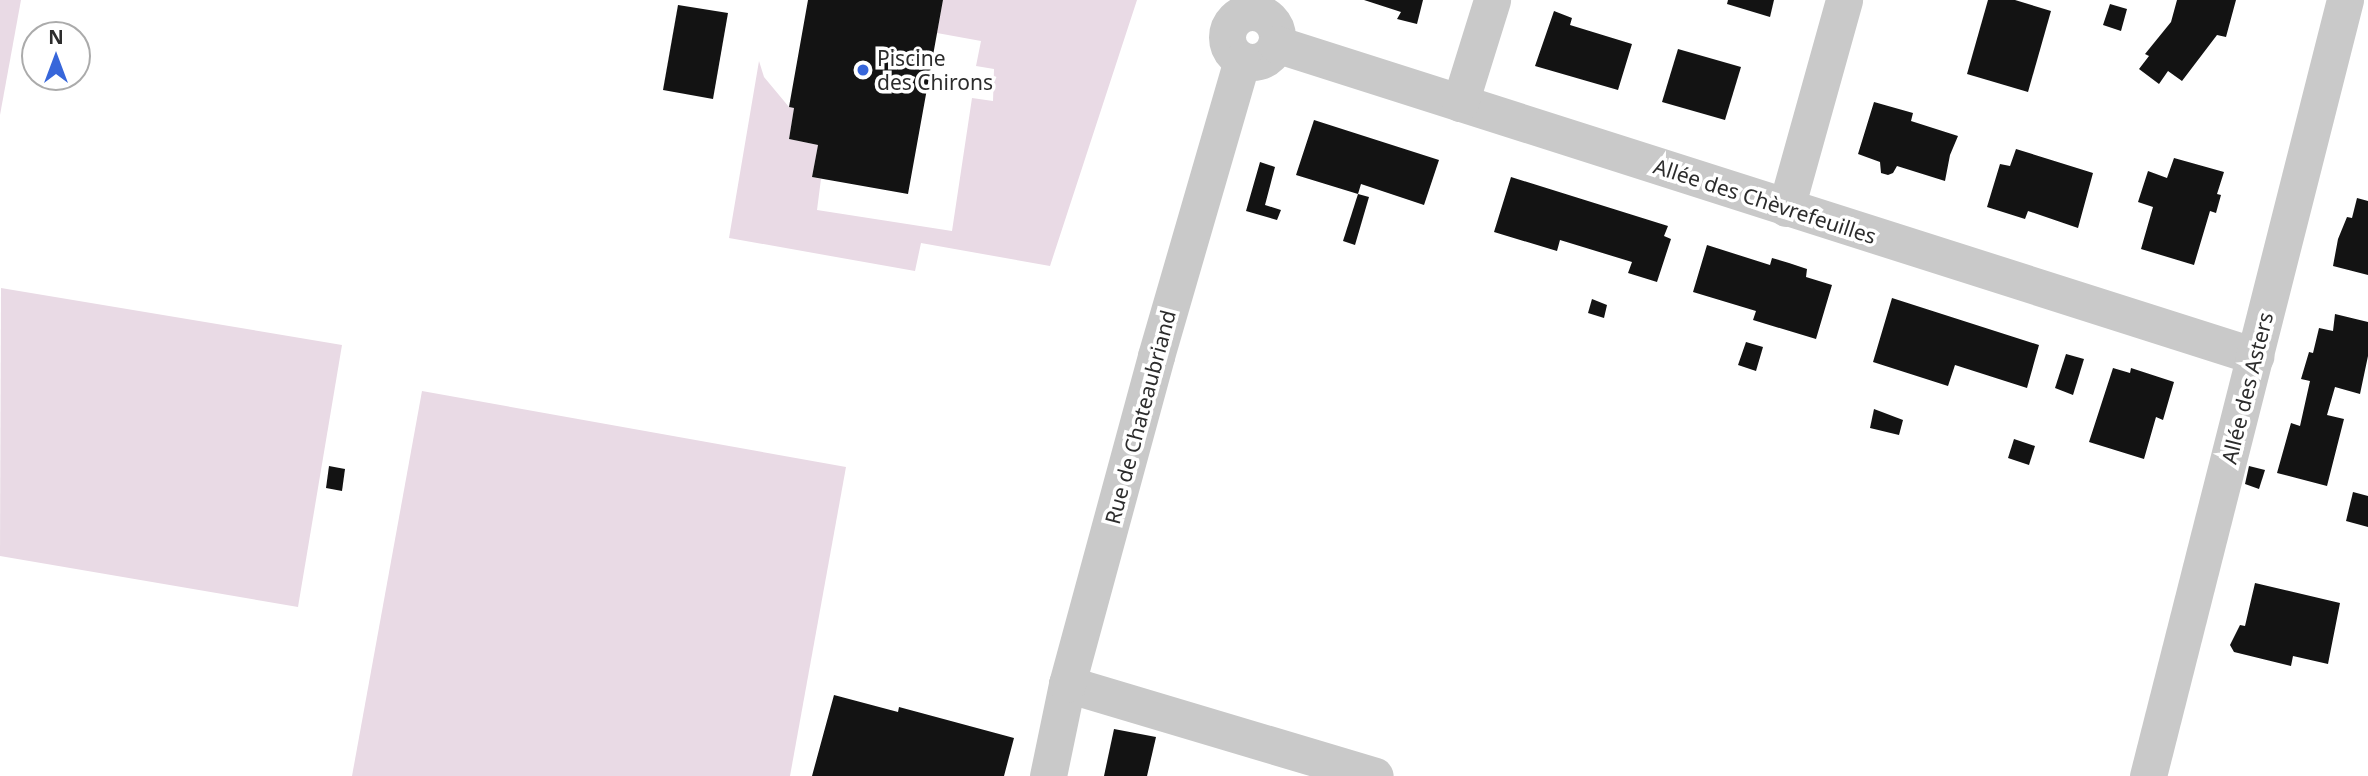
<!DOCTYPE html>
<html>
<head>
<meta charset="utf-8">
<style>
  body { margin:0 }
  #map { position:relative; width:2368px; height:776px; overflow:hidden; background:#fff; font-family:"Noto Sans",sans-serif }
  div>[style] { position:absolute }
  .green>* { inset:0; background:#e9dae5 }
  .building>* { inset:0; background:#131313 }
  .minor>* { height:37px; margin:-18.5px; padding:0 18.5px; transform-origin:18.5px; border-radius:18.5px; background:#c9c9c9 }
  .minor>.ring { margin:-18.5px; padding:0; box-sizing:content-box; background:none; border:37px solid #c9c9c9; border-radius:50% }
  .dots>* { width:19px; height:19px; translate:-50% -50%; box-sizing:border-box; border:4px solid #fff; border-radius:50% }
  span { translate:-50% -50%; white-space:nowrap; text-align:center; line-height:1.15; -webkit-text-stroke:7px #fff; paint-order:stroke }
  .poi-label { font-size:21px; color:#2c2c2c }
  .left { translate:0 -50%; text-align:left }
  .street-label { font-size:21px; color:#2c2c2c }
  .north { position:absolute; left:21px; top:21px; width:70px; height:70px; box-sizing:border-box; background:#fff; border:2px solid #ababab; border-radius:50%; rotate:0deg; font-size:19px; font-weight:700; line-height:28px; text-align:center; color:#2c2c2c }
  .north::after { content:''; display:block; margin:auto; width:24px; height:32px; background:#3766da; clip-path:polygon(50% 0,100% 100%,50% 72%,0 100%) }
</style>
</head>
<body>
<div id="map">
  <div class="green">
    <i style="clip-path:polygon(0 0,21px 0,0 115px)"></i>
    <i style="clip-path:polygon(943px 0,1137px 0,1050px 266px,921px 243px,915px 271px,729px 238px,759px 61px,764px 77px,789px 107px,794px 108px,789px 139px,818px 145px,812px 177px,821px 179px,817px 210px,952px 231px,972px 98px,993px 101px,994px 69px,976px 66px,981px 41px,937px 33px)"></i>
    <i style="clip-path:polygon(1px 288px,342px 345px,298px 607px,0 556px)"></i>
    <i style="clip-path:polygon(422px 391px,846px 467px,790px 776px,352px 776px)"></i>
  </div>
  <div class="building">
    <i style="clip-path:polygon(808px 0,943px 0,908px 194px,812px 177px,818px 145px,789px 139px,794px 108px,789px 107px)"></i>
    <i style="clip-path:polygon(1364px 0,1423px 0,1417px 24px,1397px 19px,1401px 12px)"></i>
    <i style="clip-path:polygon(1728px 0,1774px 0,1770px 17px,1727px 4px)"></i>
    <i style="clip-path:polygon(1988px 0,2015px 0,2051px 11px,2028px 92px,1967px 74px)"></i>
    <i style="clip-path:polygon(2177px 0,2236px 0,2226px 37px,2217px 35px,2182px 81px,2168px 71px,2159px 84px,2139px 69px,2149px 56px,2145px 54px,2171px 22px)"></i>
    <i style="clip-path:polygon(2110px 4px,2127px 9px,2121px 31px,2103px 25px)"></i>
    <i style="clip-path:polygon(678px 5px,728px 13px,713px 99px,663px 90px)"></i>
    <i style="clip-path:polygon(1554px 11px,1572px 18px,1570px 25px,1632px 44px,1618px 90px,1535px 66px)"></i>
    <i style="clip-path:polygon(1678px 49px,1741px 67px,1725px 120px,1662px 102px)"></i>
    <i style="clip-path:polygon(1874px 102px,1913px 113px,1911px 121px,1958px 136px,1950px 155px,1945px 181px,1897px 166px,1893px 173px,1888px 175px,1881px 173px,1880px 162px,1858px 154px)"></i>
    <i style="clip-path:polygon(1314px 120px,1439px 160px,1424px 205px,1361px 184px,1358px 194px,1296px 175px)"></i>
    <i style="clip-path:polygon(2016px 149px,2093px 173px,2078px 228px,2028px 211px,2025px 219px,1987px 207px,2000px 164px,2010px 166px)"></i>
    <i style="clip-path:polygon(2174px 158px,2224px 172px,2217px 194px,2221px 195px,2216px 213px,2210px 211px,2194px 265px,2141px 249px,2153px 207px,2138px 202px,2148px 171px,2167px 178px)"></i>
    <i style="clip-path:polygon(1260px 162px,1275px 167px,1265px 205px,1281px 210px,1277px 220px,1246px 211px)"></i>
    <i style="clip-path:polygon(1511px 177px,1668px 226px,1664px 236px,1671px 239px,1657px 282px,1628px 273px,1632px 262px,1560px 240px,1557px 251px,1494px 232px)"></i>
    <i style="clip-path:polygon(1358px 194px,1369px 197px,1355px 245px,1343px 241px)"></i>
    <i style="clip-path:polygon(2357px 198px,2368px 201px,2368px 275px,2333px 266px,2338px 239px,2347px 217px,2352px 218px)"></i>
    <i style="clip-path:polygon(1707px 245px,1770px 265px,1772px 258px,1789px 263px,1807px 269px,1806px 277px,1832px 285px,1816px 339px,1753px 320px,1756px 311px,1693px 292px)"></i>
    <i style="clip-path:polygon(1892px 298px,2039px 345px,2027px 388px,1955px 365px,1948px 386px,1873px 362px)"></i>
    <i style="clip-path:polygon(1592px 299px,1607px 305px,1604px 318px,1588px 313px)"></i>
    <i style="clip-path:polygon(2335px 314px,2368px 322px,2368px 356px,2360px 394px,2335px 387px,2327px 415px,2344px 419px,2327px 486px,2277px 473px,2291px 423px,2300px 426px,2310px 381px,2301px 379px,2309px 352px,2313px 353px,2319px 328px,2333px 331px)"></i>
    <i style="clip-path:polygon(1746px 342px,1763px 347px,1756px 371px,1738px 365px)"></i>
    <i style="clip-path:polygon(2066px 354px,2084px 359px,2073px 395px,2055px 388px)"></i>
    <i style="clip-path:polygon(2113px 368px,2130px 373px,2131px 368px,2174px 382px,2163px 420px,2156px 417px,2144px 459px,2089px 442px)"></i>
    <i style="clip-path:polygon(1874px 409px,1903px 420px,1899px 435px,1870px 428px)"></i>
    <i style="clip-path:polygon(2014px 439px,2035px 446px,2029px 465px,2008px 458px)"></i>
    <i style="clip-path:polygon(329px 466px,345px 469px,342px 491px,326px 488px)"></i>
    <i style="clip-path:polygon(2249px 466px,2265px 470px,2259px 489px,2245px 484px)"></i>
    <i style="clip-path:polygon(2353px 492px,2368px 496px,2368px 527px,2346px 521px)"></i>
    <i style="clip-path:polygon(2255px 583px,2340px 603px,2328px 664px,2293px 656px,2291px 666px,2234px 652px,2230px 645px,2240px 625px,2245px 626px)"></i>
    <i style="clip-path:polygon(834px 695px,898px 712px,899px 707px,1014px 738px,1004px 776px,812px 776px)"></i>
    <i style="clip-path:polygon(1114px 729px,1156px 737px,1147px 776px,1104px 776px)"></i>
  </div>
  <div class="minor">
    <i class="ring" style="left:1227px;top:12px;width:13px;height:13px"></i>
    <i style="left:1276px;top:44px;width:1028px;rotate:17.68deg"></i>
    <i style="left:1460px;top:103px;width:108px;rotate:-72.7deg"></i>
    <i style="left:1786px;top:208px;width:216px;rotate:-74.4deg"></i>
    <i style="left:1067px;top:684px;width:321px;rotate:16.6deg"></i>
    <i style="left:1048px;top:776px;width:94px;rotate:-78.3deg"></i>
    <i style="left:1067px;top:684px;width:340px;rotate:-74.8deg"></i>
    <i style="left:1156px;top:356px;width:308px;rotate:-73.8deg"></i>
    <i style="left:2148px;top:776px;width:801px;rotate:-75.76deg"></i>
  </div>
  <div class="dots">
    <i style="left:863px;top:70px;background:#3766da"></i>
  </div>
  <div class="poi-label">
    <span class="left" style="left:877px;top:70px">Piscine<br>des Chirons</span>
  </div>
  <div class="street-label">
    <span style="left:1765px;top:201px;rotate:18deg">Allée des Chèvrefeuilles</span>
    <span style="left:2247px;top:388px;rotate:-76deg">Allée des Asters</span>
    <span style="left:1140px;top:417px;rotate:-75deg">Rue de Chateaubriand</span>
  </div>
  <div class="north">N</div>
</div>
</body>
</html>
